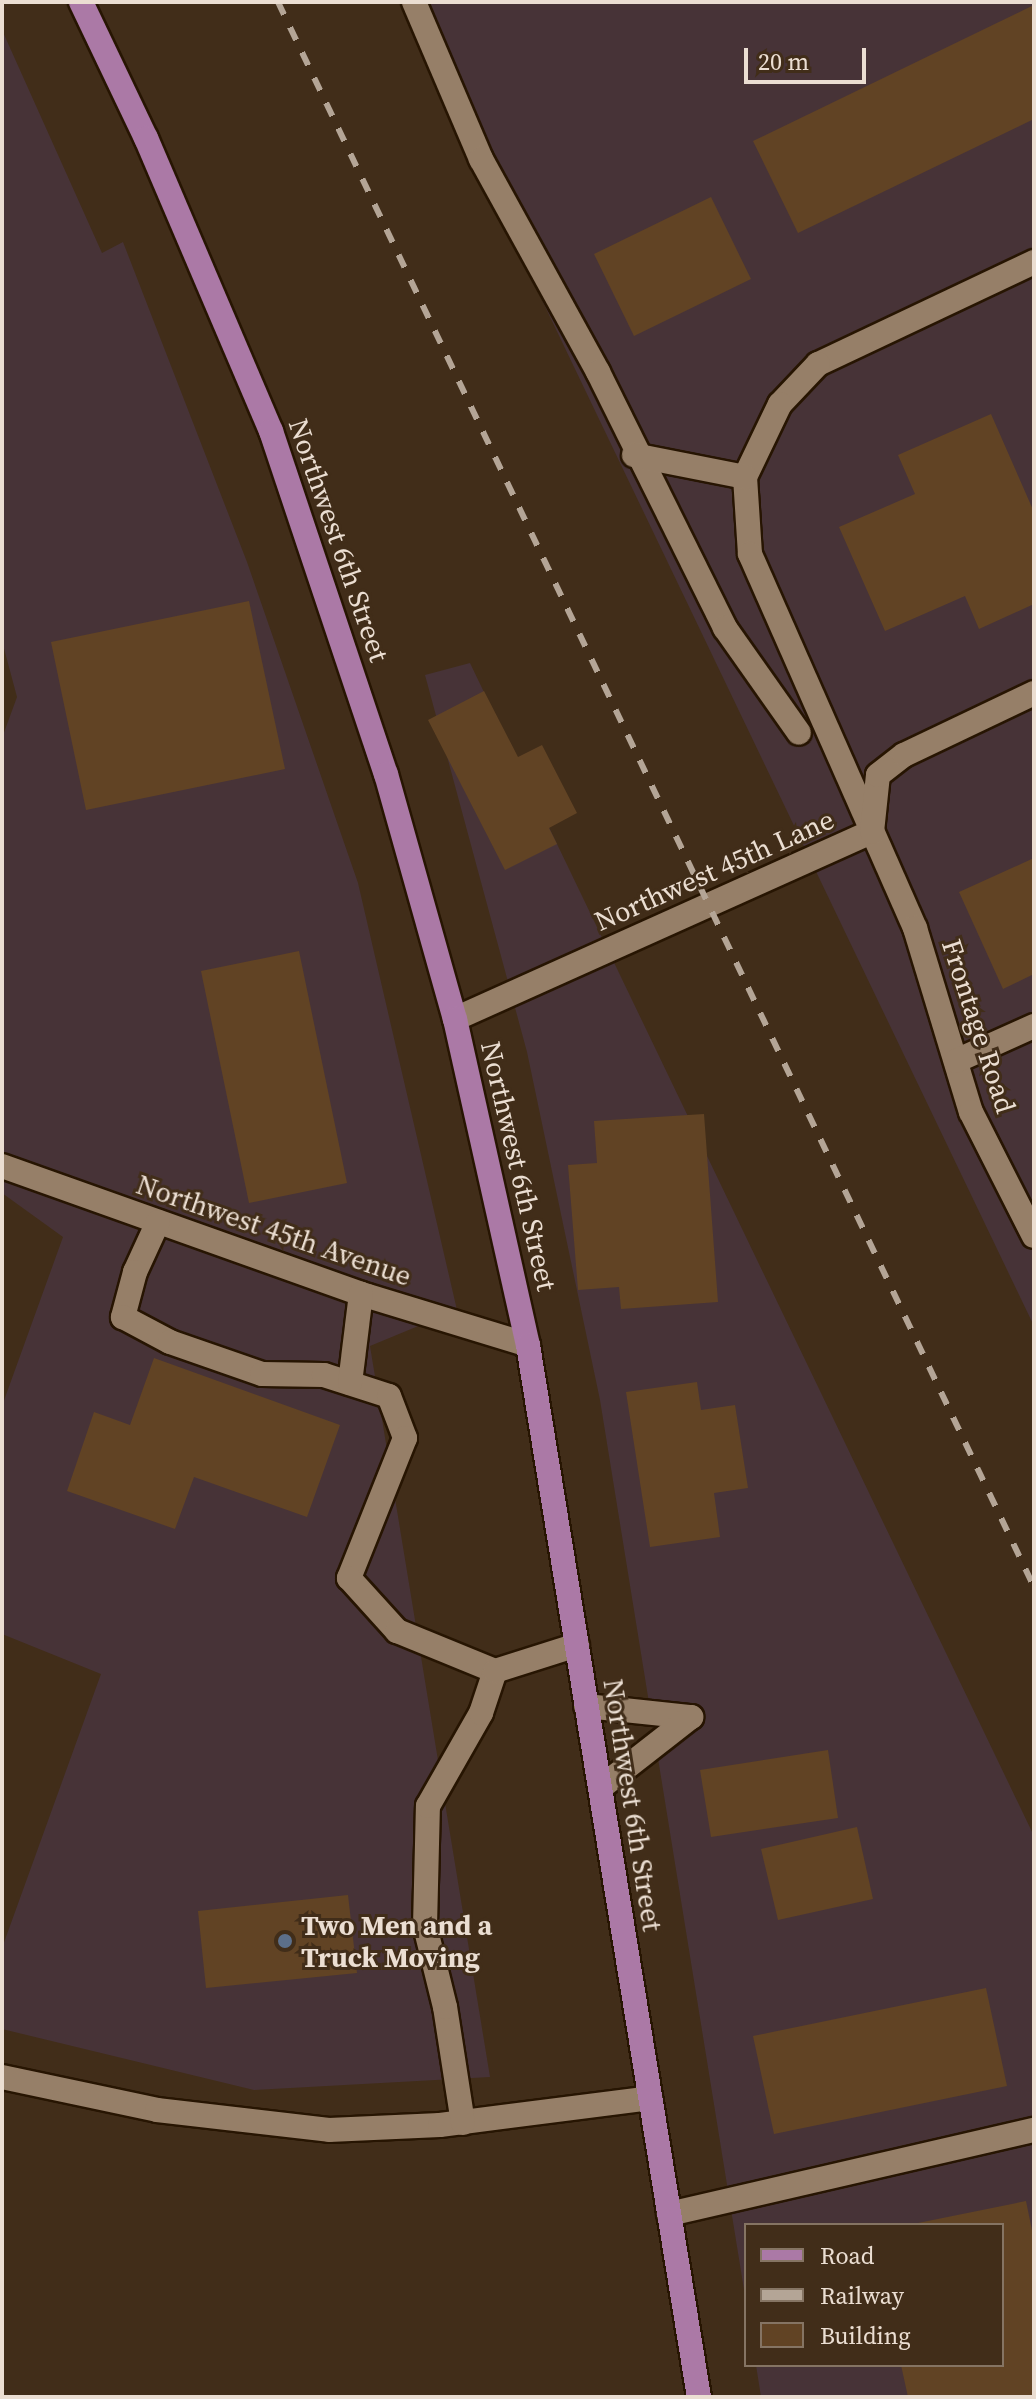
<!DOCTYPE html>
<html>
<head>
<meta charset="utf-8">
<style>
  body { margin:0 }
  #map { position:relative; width:1036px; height:2399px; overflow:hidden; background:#412d19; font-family:"Source Serif 4",serif }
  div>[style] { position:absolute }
  .commercial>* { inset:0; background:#473337 }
  .building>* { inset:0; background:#614324 }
  .roads { filter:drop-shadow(2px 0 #271502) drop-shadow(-2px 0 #271502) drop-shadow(0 2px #271502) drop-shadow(0 -2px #271502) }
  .minor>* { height:24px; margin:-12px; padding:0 12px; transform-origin:12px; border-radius:12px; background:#967f68 }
  .major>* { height:24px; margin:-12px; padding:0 12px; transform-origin:12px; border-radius:12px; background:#ab79a6 }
  .rail>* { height:6px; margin-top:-3px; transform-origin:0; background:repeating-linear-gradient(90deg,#b4a596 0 14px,transparent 0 28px) }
  .dots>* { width:22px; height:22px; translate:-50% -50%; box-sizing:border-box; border:4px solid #412d19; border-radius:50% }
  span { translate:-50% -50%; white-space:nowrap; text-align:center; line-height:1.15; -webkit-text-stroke:6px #412d19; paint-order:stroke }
  .street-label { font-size:28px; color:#ebded2 }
  .poi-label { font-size:28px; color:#ebded2; font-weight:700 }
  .left { translate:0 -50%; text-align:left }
  .frame { position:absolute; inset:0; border:4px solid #ebded2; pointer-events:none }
  .legend { position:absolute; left:744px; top:2223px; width:260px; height:144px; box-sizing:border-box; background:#412d19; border:2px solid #857463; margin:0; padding:10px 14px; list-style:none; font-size:24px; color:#ebded2 }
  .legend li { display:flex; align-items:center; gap:16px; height:40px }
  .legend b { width:40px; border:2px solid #857463 }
  .scale { position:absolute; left:744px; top:48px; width:122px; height:36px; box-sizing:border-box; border:4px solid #ebded2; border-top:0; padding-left:10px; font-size:24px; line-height:28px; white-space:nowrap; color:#ebded2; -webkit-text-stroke:6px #412d19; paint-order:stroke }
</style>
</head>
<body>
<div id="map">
  <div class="commercial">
    <i style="clip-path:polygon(399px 2px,1034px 2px,1034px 1326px)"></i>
    <i style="clip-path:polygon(2px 30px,102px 253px,123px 242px,247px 562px,358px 883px,457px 1310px,370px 1346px,490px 2077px,254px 2090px,2px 2029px,2px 1948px,101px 1674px,2px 1634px,2px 1406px,63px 1237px,2px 1193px,2px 738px,17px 697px,2px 641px)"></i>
    <i style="clip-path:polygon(470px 663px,1034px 1836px,1034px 2397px,761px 2397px,756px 2365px,1002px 2365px,1002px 2225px,746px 2225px,746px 2302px,600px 1400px,527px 1052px,425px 675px)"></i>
  </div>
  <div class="building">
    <i style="clip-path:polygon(1034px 5px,1034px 119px,798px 233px,753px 141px)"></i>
    <i style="clip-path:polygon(711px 197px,751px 279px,634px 336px,594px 254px)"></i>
    <i style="clip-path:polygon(991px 414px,1034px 512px,1034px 604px,979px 629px,965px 596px,885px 631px,839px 527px,915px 494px,898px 455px)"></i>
    <i style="clip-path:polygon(249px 601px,285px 769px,86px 810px,51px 642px)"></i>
    <i style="clip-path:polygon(484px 691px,518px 757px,542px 745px,577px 813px,549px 828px,557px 844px,505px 870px,428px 720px)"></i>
    <i style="clip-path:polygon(1034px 858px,1034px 974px,1003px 989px,959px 892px)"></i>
    <i style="clip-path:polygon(299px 951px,347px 1183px,249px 1203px,201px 971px)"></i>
    <i style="clip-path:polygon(704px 1114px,718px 1302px,621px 1309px,619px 1287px,578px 1290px,568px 1165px,597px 1163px,594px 1121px)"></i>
    <i style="clip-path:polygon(154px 1358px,340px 1425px,307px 1517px,194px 1477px,175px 1529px,67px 1491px,94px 1412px,130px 1425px)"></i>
    <i style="clip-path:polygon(697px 1382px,701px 1410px,735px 1405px,748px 1488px,714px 1493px,720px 1537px,650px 1547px,626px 1392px)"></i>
    <i style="clip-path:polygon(828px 1750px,838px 1818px,711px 1837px,700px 1770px)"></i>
    <i style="clip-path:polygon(857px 1827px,873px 1899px,778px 1920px,761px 1849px)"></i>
    <i style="clip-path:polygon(348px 1895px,357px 1973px,206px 1988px,198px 1911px)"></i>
    <i style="clip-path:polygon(986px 1988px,1007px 2086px,774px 2134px,753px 2036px)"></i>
    <i style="clip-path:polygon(1026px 2201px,1034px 2240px,1034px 2397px,908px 2397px,901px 2365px,1002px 2365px,1002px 2225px,913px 2224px)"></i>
  </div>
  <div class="roads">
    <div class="minor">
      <i style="left:414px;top:2px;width:171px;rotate:66.9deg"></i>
      <i style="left:481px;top:159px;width:243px;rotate:61.2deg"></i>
      <i style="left:598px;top:372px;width:286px;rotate:63.6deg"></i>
      <i style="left:725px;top:628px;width:128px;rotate:54.8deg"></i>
      <i style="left:1034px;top:262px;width:239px;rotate:154.7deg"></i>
      <i style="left:818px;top:364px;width:55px;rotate:133.5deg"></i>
      <i style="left:780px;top:404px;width:81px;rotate:115.6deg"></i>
      <i style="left:745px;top:477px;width:77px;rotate:86.3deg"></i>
      <i style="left:750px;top:554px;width:409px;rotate:66.2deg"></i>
      <i style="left:915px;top:928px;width:192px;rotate:73.1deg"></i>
      <i style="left:971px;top:1112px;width:139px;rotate:63.1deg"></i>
      <i style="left:634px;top:455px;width:113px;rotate:11.2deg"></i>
      <i style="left:455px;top:1019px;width:457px;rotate:-24.2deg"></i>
      <i style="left:872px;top:832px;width:57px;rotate:-84deg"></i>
      <i style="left:878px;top:775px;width:33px;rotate:-38deg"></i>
      <i style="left:904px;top:755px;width:144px;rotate:-25.5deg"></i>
      <i style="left:956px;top:1061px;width:85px;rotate:-24.2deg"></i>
      <i style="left:2px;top:1166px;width:388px;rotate:19.6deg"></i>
      <i style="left:368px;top:1296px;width:167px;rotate:17deg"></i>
      <i style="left:158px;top:1222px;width:55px;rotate:114.7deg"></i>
      <i style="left:135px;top:1272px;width:47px;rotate:104.9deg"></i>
      <i style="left:123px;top:1317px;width:53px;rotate:28deg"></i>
      <i style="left:170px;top:1342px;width:97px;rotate:19.2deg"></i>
      <i style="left:262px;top:1374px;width:62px;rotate:0.9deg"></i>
      <i style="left:324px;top:1375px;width:68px;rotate:17.9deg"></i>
      <i style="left:389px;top:1396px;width:45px;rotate:69.1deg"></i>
      <i style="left:405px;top:1438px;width:151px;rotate:111.8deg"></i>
      <i style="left:349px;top:1578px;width:72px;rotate:47.8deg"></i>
      <i style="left:397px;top:1631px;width:106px;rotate:22.2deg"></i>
      <i style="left:350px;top:1383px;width:90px;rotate:-83deg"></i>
      <i style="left:586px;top:1706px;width:106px;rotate:6deg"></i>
      <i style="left:691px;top:1717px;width:115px;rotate:142deg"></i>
      <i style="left:2px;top:2077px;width:158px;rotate:12deg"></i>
      <i style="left:157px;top:2110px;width:173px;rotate:6.6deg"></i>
      <i style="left:329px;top:2130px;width:111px;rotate:-2.6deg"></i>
      <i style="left:440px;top:2125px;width:212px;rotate:-7.3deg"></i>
      <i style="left:463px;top:2123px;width:117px;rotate:-98.8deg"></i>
      <i style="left:445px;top:2007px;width:83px;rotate:-103.9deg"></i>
      <i style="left:425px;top:1926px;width:120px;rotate:-88.6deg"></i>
      <i style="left:428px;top:1806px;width:107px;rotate:-60.3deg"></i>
      <i style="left:481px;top:1713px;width:44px;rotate:-71.6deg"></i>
      <i style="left:495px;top:1671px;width:86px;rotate:-17.6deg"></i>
      <i style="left:669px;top:2214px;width:375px;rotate:-13deg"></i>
    </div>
    <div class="major">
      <i style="left:81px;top:2px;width:151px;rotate:64.5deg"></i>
      <i style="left:146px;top:138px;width:319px;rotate:66.9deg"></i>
      <i style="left:271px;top:431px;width:362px;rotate:71.5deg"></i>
      <i style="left:386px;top:774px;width:255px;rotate:74.3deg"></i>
      <i style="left:455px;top:1019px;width:334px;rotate:77.4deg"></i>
      <i style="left:528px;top:1345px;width:1066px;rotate:80.77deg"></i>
    </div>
  </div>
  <div class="rail">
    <i style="left:278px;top:2px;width:1756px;rotate:64.5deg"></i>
  </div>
  <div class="dots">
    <i style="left:285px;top:1941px;background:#5c6f8a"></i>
  </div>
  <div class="street-label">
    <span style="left:339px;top:540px;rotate:71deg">Northwest 6th Street</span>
    <span style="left:714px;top:870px;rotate:-24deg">Northwest 45th Lane</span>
    <span style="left:979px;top:1026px;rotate:72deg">Frontage Road</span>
    <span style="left:519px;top:1166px;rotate:77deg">Northwest 6th Street</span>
    <span style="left:274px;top:1230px;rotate:19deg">Northwest 45th Avenue</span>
    <span style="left:633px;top:1805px;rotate:81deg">Northwest 6th Street</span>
  </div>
  <div class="poi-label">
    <span class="left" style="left:301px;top:1941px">Two Men and a<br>Truck Moving</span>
  </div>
  <div class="frame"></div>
  <ul class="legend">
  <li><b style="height:10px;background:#ab79a6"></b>Road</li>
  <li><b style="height:10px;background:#b4a596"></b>Railway</li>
  <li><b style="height:22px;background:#614324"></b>Building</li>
  </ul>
  <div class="scale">20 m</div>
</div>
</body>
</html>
